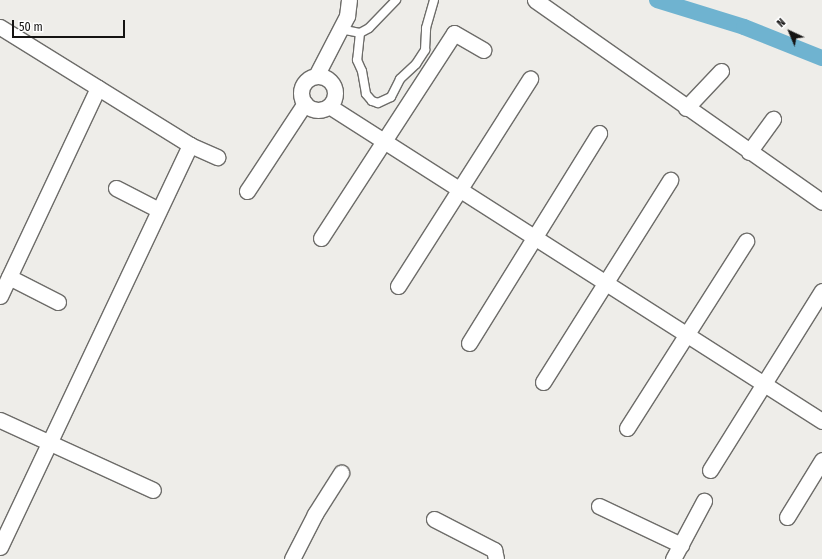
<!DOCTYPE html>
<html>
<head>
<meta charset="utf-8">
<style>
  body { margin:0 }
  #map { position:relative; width:822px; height:559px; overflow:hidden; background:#eeede9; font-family:"Fira Sans Condensed",sans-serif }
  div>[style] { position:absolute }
  .canal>* { height:16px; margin:-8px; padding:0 8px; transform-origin:8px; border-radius:8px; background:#6fb3d0 }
  .roads { filter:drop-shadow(1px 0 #6d6c69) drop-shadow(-1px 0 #6d6c69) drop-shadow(0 1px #6d6c69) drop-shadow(0 -1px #6d6c69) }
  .lane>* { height:8px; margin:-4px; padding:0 4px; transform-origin:4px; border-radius:4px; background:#fff }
  .street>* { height:15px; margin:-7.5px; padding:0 7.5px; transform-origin:7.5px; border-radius:7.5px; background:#fff }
  .street>.ring { margin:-7.5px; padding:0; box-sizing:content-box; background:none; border:15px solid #fff; border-radius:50% }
  span { translate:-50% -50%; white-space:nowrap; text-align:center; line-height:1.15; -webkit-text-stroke:3px #fff; paint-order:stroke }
  .north { position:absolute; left:770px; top:12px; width:40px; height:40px; -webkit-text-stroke:3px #fff; paint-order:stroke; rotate:316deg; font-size:11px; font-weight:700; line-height:16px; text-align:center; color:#141312 }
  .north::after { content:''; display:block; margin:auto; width:14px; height:18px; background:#141312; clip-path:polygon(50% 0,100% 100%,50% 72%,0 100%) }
  .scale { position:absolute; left:12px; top:20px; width:113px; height:18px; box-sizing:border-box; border:2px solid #141312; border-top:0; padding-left:5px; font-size:12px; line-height:14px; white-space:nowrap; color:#141312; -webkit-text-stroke:3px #fff; paint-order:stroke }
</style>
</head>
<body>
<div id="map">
  <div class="canal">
    <i style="left:657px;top:0;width:91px;rotate:17.2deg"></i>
    <i style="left:744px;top:27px;width:84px;rotate:21.7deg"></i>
  </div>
  <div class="roads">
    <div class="lane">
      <i style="left:340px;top:29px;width:20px;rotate:11deg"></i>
      <i style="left:360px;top:33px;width:10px;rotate:-29deg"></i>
      <i style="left:369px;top:28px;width:39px;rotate:-46deg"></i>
      <i style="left:360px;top:33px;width:27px;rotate:96deg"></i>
      <i style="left:357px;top:60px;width:12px;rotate:66deg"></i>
      <i style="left:362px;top:71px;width:23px;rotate:80deg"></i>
      <i style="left:366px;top:94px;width:9px;rotate:49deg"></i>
      <i style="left:372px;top:101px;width:6px;rotate:18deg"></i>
      <i style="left:378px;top:103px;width:14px;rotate:-25deg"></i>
      <i style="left:391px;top:97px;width:20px;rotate:-63deg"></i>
      <i style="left:400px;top:79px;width:22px;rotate:-43deg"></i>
      <i style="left:416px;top:64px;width:17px;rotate:-57deg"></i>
      <i style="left:425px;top:50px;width:22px;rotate:-87deg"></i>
      <i style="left:426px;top:28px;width:29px;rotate:-74deg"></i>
    </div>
    <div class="street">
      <i style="left:535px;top:0;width:351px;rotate:35.1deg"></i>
      <i style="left:0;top:27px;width:224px;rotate:31.8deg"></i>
      <i style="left:190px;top:145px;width:30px;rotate:24deg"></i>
      <i class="ring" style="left:301px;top:76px;width:19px;height:19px"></i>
      <i style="left:316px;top:76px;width:68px;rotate:-62.7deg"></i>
      <i style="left:347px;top:16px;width:16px;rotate:-83deg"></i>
      <i style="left:329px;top:106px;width:585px;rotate:32.58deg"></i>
      <i style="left:686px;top:108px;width:51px;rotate:-46.6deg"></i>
      <i style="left:749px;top:152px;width:41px;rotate:-54deg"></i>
      <i style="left:116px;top:188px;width:48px;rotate:27.1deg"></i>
      <i style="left:247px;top:191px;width:105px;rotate:-56.6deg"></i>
      <i style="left:321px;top:238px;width:244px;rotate:-57deg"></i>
      <i style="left:454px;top:33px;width:34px;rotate:30deg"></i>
      <i style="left:9px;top:277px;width:55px;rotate:27deg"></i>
      <i style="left:398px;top:286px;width:246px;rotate:-57.5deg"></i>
      <i style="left:0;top:296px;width:230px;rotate:-64.8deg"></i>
      <i style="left:469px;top:343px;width:247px;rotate:-58.2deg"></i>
      <i style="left:543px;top:382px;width:239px;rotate:-57.8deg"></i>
      <i style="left:0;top:420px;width:168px;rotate:24.6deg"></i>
      <i style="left:627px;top:428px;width:222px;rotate:-57.5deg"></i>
      <i style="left:710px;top:470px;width:211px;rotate:-58deg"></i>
      <i style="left:599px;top:506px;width:91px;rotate:25.4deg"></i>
      <i style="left:787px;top:517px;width:67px;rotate:-58.4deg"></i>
      <i style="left:434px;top:519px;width:68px;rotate:27.3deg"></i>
      <i style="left:494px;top:550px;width:9px;rotate:77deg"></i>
      <i style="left:0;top:547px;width:445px;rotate:-64.7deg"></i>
      <i style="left:292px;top:559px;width:51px;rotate:-62.9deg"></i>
      <i style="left:315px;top:514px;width:49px;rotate:-57.6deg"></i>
      <i style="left:673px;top:559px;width:66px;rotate:-61.9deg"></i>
    </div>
  </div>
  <div class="north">N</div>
  <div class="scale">50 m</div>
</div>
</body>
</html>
